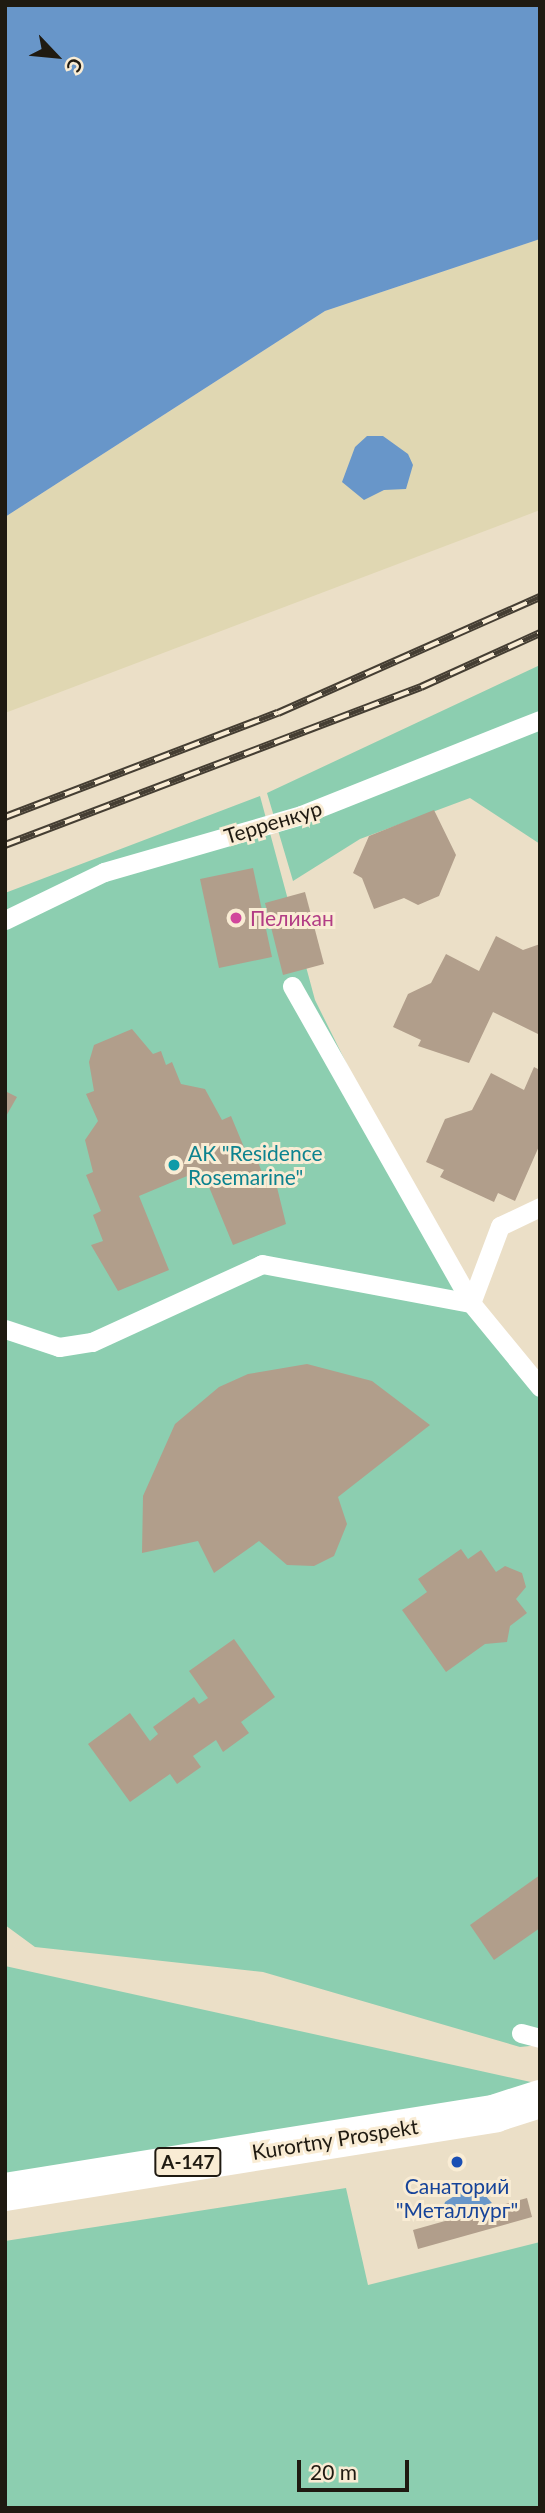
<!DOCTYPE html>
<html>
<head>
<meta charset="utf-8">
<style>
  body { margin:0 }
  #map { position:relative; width:545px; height:2513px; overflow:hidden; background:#ebdfc7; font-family:Lato,sans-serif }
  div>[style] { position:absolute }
  .green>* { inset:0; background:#8cceb0 }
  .sand>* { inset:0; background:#e0d7b2 }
  .water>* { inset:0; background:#6896c9 }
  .building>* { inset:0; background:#b19e8b }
  .service>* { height:19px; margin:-9.5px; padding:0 9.5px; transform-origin:9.5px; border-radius:9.5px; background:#fff }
  .primary>* { height:38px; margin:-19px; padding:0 19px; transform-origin:19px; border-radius:19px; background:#fff }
  .rail>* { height:8px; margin-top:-4px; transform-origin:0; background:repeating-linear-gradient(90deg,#f9ecd4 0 16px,#453e33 0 32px); box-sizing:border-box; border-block:2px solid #453e33 }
  .dots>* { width:19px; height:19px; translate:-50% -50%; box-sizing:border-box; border:4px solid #f9ecd4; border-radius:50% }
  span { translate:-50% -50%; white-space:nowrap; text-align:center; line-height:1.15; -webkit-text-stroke:6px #f9ecd4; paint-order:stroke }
  .shield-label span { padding:2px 5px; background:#f9ecd4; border:2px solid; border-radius:5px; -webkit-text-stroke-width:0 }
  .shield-label { font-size:19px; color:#1f1a11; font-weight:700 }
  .street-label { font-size:21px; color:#1f1a11 }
  .hotel-label { font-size:21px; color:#b23c85 }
  .left { translate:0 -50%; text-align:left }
  .culture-label { font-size:21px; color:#0d838f }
  .transit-label { font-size:21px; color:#164399 }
  .frame { position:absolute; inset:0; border:7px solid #1f1a11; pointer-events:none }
  .north { position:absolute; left:21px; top:21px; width:70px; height:70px; -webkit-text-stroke:5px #f9ecd4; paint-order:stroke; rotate:116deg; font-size:19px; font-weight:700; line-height:28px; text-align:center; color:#1f1a11 }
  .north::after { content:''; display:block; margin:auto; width:24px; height:32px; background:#1f1a11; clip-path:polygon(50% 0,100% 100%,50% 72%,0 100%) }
  .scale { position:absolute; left:297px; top:2460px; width:112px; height:32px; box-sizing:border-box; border:4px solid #1f1a11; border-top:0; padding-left:9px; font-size:21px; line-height:24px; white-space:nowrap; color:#1f1a11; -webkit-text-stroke:5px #f9ecd4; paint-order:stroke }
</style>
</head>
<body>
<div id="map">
  <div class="green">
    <i style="clip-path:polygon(540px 665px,540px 844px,470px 798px,360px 839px,293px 881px,267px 793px)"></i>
    <i style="clip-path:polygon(260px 796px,315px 1000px,453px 1278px,540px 1393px,540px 2045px,520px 2047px,263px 1972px,35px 1947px,5px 1925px,5px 893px)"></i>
    <i style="clip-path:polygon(5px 1966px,540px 2084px,540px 2089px,5px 2181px)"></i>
    <i style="clip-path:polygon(346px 2188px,368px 2285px,540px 2242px,540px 2508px,5px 2508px,5px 2241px)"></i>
  </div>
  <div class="sand">
    <i style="clip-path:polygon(540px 239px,540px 510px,5px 713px,5px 517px,325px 311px)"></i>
  </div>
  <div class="water">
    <i style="clip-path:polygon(5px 5px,540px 5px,540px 239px,325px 311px,5px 517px)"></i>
    <i style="clip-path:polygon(367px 436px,383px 436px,408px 454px,413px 465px,406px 489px,384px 490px,364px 500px,342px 482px,355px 447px)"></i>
    <i style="clip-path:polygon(462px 2191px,482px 2192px,492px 2203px,441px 2217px,445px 2202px)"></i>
  </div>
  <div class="building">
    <i style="clip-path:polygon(434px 810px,456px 855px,439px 896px,418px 905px,404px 898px,374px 909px,362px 878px,353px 873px,369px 836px)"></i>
    <i style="clip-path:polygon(253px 868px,272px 957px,219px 968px,200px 879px)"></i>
    <i style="clip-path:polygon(305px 892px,324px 964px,283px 975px,265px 903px)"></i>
    <i style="clip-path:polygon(496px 936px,523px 950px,540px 944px,540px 1035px,493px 1012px,469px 1063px,418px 1046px,421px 1040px,393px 1027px,408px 994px,431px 983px,446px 954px,479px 971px)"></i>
    <i style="clip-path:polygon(132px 1029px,153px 1054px,161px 1051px,166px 1065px,172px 1062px,181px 1084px,205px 1089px,222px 1120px,231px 1116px,246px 1152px,253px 1149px,263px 1175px,273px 1171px,286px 1224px,233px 1245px,202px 1170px,170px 1183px,139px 1196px,169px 1270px,118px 1291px,91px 1245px,103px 1241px,93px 1215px,101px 1211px,86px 1175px,93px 1172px,85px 1140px,98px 1121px,86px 1094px,94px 1091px,89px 1062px,94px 1045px)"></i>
    <i style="clip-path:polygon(534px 1067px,540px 1070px,540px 1144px,515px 1201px,498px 1193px,494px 1202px,440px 1177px,444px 1170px,426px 1162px,445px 1119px,472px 1110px,491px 1073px,524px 1090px)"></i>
    <i style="clip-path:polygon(5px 1091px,17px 1097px,5px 1118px)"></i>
    <i style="clip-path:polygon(307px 1364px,372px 1381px,430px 1425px,338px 1497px,347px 1524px,334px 1556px,314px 1566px,287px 1565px,259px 1541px,214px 1573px,198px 1541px,142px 1553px,143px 1496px,175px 1424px,219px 1387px,248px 1374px)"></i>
    <i style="clip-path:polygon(461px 1549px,468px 1559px,481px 1550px,496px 1572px,505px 1566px,522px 1573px,526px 1587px,516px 1599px,527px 1613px,510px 1626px,507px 1642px,485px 1644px,446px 1672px,402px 1610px,427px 1592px,418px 1579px)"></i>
    <i style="clip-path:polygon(234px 1639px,275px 1697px,241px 1722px,249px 1733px,223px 1752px,216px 1740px,193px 1756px,201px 1767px,177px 1784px,170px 1774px,130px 1802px,88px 1744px,130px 1713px,150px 1741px,158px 1734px,153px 1727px,194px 1697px,199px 1704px,208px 1698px,189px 1671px)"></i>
    <i style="clip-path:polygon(540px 1875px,540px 1928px,494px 1960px,470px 1925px)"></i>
    <i style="clip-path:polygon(527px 2198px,532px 2217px,418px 2249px,413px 2230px)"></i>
  </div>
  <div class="service">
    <i style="left:5px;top:920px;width:110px;rotate:-25.9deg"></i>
    <i style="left:104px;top:872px;width:205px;rotate:-16.1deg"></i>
    <i style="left:301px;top:815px;width:257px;rotate:-21.7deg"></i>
    <i style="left:292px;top:986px;width:364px;rotate:60.5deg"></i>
    <i style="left:540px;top:1207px;width:44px;rotate:154.6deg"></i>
    <i style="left:500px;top:1226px;width:82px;rotate:110.6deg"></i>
    <i style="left:471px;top:1303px;width:109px;rotate:50.6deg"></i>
    <i style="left:5px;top:1329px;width:57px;rotate:18.4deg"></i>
    <i style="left:59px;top:1347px;width:33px;rotate:-9deg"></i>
    <i style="left:92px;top:1342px;width:187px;rotate:-24.6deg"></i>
    <i style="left:262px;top:1264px;width:213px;rotate:10.6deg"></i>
    <i style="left:521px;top:2033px;width:20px;rotate:15deg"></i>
  </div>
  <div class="primary">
    <i style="left:5px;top:2192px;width:497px;rotate:-9.1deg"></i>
    <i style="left:496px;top:2113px;width:46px;rotate:-17.7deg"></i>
  </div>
  <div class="rail">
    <i style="left:5px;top:817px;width:292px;rotate:-20.9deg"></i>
    <i style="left:278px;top:713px;width:287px;rotate:-23.9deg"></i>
    <i style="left:5px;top:845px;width:445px;rotate:-20.8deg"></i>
    <i style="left:421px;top:687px;width:131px;rotate:-24.4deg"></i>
  </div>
  <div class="dots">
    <i style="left:236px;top:918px;background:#d1479c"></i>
    <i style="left:174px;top:1165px;background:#0f9aa8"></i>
    <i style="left:457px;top:2162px;background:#1a4fb4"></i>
  </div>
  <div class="shield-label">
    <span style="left:188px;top:2162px">А-147</span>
  </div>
  <div class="street-label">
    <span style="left:273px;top:822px;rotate:-17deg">Терренкур</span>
    <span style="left:335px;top:2139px;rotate:-9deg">Kurortny Prospekt</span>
  </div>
  <div class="hotel-label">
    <span class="left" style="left:250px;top:918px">Пеликан</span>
  </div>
  <div class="culture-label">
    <span class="left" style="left:188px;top:1165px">АК "Residence<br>Rosemarine"</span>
  </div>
  <div class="transit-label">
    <span style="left:457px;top:2198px">Санаторий<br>"Металлург"</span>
  </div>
  <div class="frame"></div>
  <div class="north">С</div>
  <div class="scale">20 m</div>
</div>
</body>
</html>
